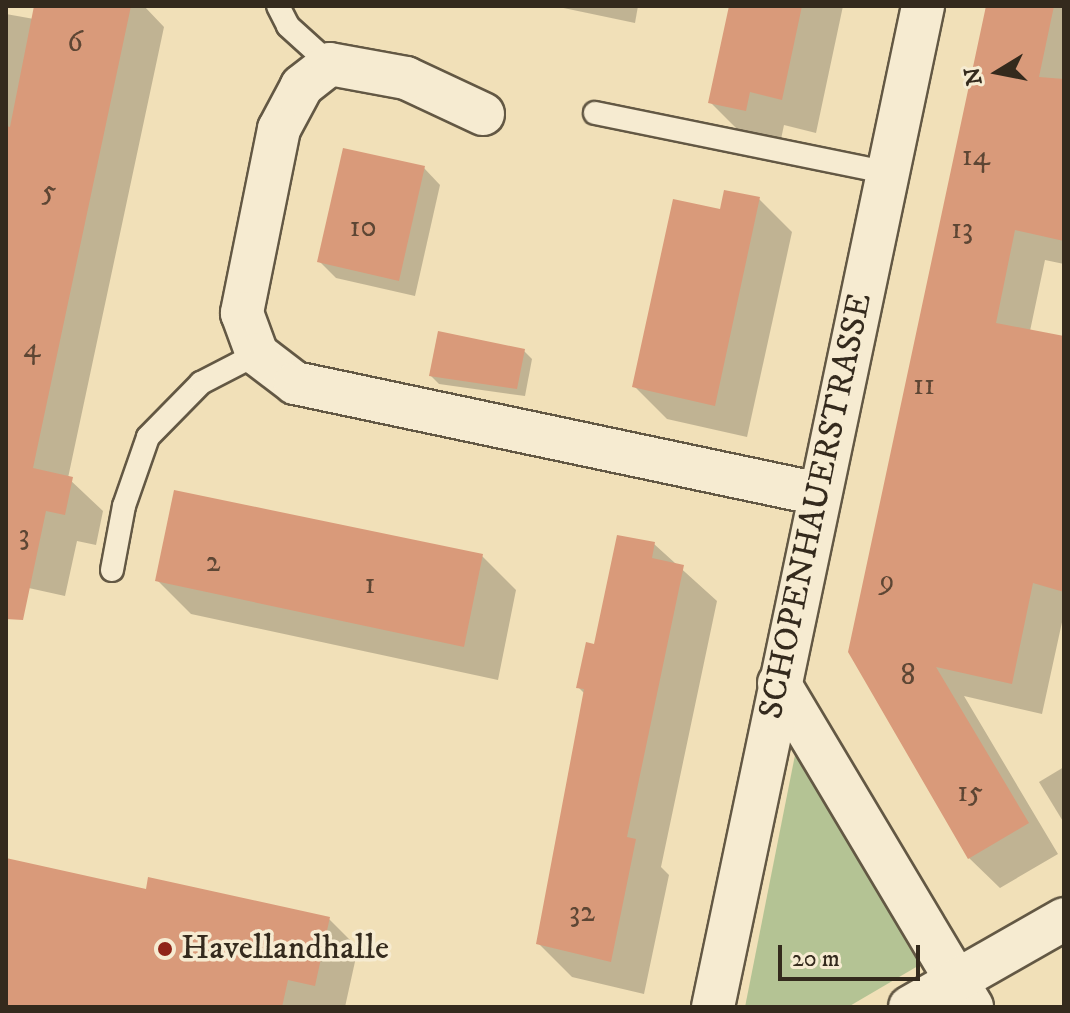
<!DOCTYPE html>
<html>
<head>
<meta charset="utf-8">
<style>
  body { margin:0 }
  #map { position:relative; width:1070px; height:1013px; overflow:hidden; background:#f1e0b8; font-family:"IM FELL DW Pica",serif }
  div>[style] { position:absolute }
  .green>* { inset:0; background:#b4c394 }
  .shadow>* { inset:0; background:#0003 }
  .building>* { inset:0; background:#d99a7a }
  .roads { filter:drop-shadow(2px 0 #635844) drop-shadow(-2px 0 #635844) drop-shadow(0 2px #635844) drop-shadow(0 -2px #635844) }
  .lane>* { height:22px; margin:-11px; padding:0 11px; transform-origin:11px; border-radius:11px; background:#f6ebd1 }
  .street>* { height:42px; margin:-21px; padding:0 21px; transform-origin:21px; border-radius:21px; background:#f6ebd1 }
  .dots>* { width:22px; height:22px; translate:-50% -50%; box-sizing:border-box; border:4px solid #f6ebd1; border-radius:50% }
  span { translate:-50% -50%; white-space:nowrap; text-align:center; line-height:1.15; -webkit-text-stroke:7px #f6ebd1; paint-order:stroke }
  .number-label { font-size:30px; color:#5d4634 }
  .number-label span { -webkit-text-stroke-width:0 }
  .street-label { font-size:34px; color:#342a1d }
  .poi-label { font-size:34px; color:#342a1d }
  .left { translate:0 -50%; text-align:left }
  .frame { position:absolute; inset:0; border:8px solid #342a1d; pointer-events:none }
  .north { position:absolute; left:958px; top:32px; width:80px; height:80px; -webkit-text-stroke:6px #f6ebd1; paint-order:stroke; rotate:260deg; font-size:22px; font-weight:700; line-height:32px; text-align:center; color:#342a1d }
  .north::after { content:''; display:block; margin:auto; width:28px; height:36px; background:#342a1d; clip-path:polygon(50% 0,100% 100%,50% 72%,0 100%) }
  .scale { position:absolute; left:778px; top:945px; width:142px; height:36px; box-sizing:border-box; border:4px solid #342a1d; border-top:0; padding-left:10px; font-size:24px; line-height:28px; white-space:nowrap; color:#342a1d; -webkit-text-stroke:6px #f6ebd1; paint-order:stroke }
</style>
</head>
<body>
<div id="map">
  <div class="green">
    <i style="clip-path:polygon(796px 750px,923px 963px,848px 1007px,745px 1007px)"></i>
  </div>
  <div class="shadow">
    <i style="clip-path:polygon(36px 6px,144px 6px,164px 27px,68px 478px,103px 511px,96px 545px,77px 541px,65px 596px,6px 583px,6px 14px,34px 19px)"></i>
    <i style="clip-path:polygon(554px 6px,638px 6px,635px 23px)"></i>
    <i style="clip-path:polygon(731px 6px,843px 6px,816px 133px,784px 125px,780px 144px,745px 137px,710px 102px)"></i>
    <i style="clip-path:polygon(988px 6px,1064px 6px,1064px 264px,1045px 260px,1030px 331px,1064px 338px,1064px 613px,1042px 714px,964px 696px,1058px 854px,1000px 888px,969px 858px,850px 651px)"></i>
    <i style="clip-path:polygon(424px 168px,440px 185px,415px 296px,336px 278px,320px 262px)"></i>
    <i style="clip-path:polygon(759px 199px,792px 232px,747px 437px,667px 419px,634px 386px,722px 212px)"></i>
    <i style="clip-path:polygon(524px 351px,532px 359px,525px 396px,439px 384px,431px 376px)"></i>
    <i style="clip-path:polygon(654px 544px,717px 601px,661px 867px,669px 875px,644px 994px,572px 977px,538px 943px,585px 694px,578px 687px)"></i>
    <i style="clip-path:polygon(482px 556px,516px 590px,498px 680px,191px 614px,157px 580px)"></i>
    <i style="clip-path:polygon(1064px 767px,1064px 823px,1039px 782px)"></i>
    <i style="clip-path:polygon(6px 860px,148px 891px,329px 919px,358px 948px,345px 1007px,6px 1007px)"></i>
  </div>
  <div class="building">
    <i style="clip-path:polygon(34px 6px,131px 6px,33px 468px,73px 477px,65px 515px,46px 511px,23px 620px,6px 619px,6px 126px,10px 127px)"></i>
    <i style="clip-path:polygon(729px 6px,802px 6px,782px 100px,750px 92px,746px 111px,708px 103px)"></i>
    <i style="clip-path:polygon(986px 6px,1054px 6px,1039px 77px,1064px 79px,1064px 241px,1015px 230px,996px 323px,1064px 336px,1064px 592px,1033px 583px,1012px 684px,936px 667px,1029px 823px,968px 859px,848px 652px)"></i>
    <i style="clip-path:polygon(343px 148px,425px 166px,399px 281px,317px 262px)"></i>
    <i style="clip-path:polygon(724px 190px,760px 197px,715px 406px,632px 387px,673px 199px,720px 209px)"></i>
    <i style="clip-path:polygon(438px 331px,525px 349px,517px 389px,429px 376px)"></i>
    <i style="clip-path:polygon(174px 490px,483px 554px,464px 647px,155px 581px)"></i>
    <i style="clip-path:polygon(617px 535px,655px 542px,652px 558px,684px 565px,627px 837px,636px 839px,611px 962px,536px 944px,584px 689px,576px 688px,586px 642px,594px 644px)"></i>
    <i style="clip-path:polygon(6px 858px,146px 889px,148px 877px,330px 917px,315px 986px,288px 980px,282px 1007px,6px 1007px)"></i>
  </div>
  <div class="roads">
    <div class="lane">
      <i style="left:278px;top:6px;width:22px;rotate:63deg"></i>
      <i style="left:288px;top:26px;width:57px;rotate:42.1deg"></i>
      <i style="left:595px;top:113px;width:297px;rotate:11.5deg"></i>
      <i style="left:112px;top:570px;width:65px;rotate:-79.4deg"></i>
      <i style="left:124px;top:506px;width:73px;rotate:-70.8deg"></i>
      <i style="left:148px;top:437px;width:76px;rotate:-45.5deg"></i>
      <i style="left:201px;top:383px;width:63px;rotate:-27.4deg"></i>
    </div>
    <div class="street">
      <i style="left:483px;top:114px;width:85px;rotate:-154.9deg"></i>
      <i style="left:406px;top:78px;width:77px;rotate:-169.6deg"></i>
      <i style="left:330px;top:64px;width:36px;rotate:142deg"></i>
      <i style="left:302px;top:86px;width:49px;rotate:118.1deg"></i>
      <i style="left:279px;top:129px;width:188px;rotate:101.4deg"></i>
      <i style="left:242px;top:313px;width:44px;rotate:69.9deg"></i>
      <i style="left:257px;top:354px;width:48px;rotate:37.3deg"></i>
      <i style="left:295px;top:383px;width:536px;rotate:11.96deg"></i>
      <i style="left:779px;top:683px;width:377px;rotate:59.2deg"></i>
      <i style="left:713px;top:1007px;width:1023px;rotate:-78.15deg"></i>
      <i style="left:910px;top:1007px;width:177px;rotate:-29.7deg"></i>
    </div>
  </div>
  <div class="dots">
    <i style="left:165px;top:949px;background:#8f2418"></i>
  </div>
  <div class="number-label">
    <span style="left:75px;top:43px">6</span>
    <span style="left:976px;top:157px">14</span>
    <span style="left:49px;top:192px">5</span>
    <span style="left:363px;top:228px">10</span>
    <span style="left:962px;top:230px">13</span>
    <span style="left:32px;top:349px">4</span>
    <span style="left:924px;top:386px">11</span>
    <span style="left:24px;top:536px">3</span>
    <span style="left:213px;top:563px">2</span>
    <span style="left:887px;top:581px">9</span>
    <span style="left:370px;top:585px">1</span>
    <span style="left:908px;top:676px">8</span>
    <span style="left:970px;top:793px">15</span>
    <span style="left:582px;top:913px">32</span>
  </div>
  <div class="street-label">
    <span style="left:816px;top:506px;rotate:-78deg">SCHOPENHAUERSTRASSE</span>
  </div>
  <div class="poi-label">
    <span class="left" style="left:181px;top:949px">Havellandhalle</span>
  </div>
  <div class="frame"></div>
  <div class="north">N</div>
  <div class="scale">20 m</div>
</div>
</body>
</html>
